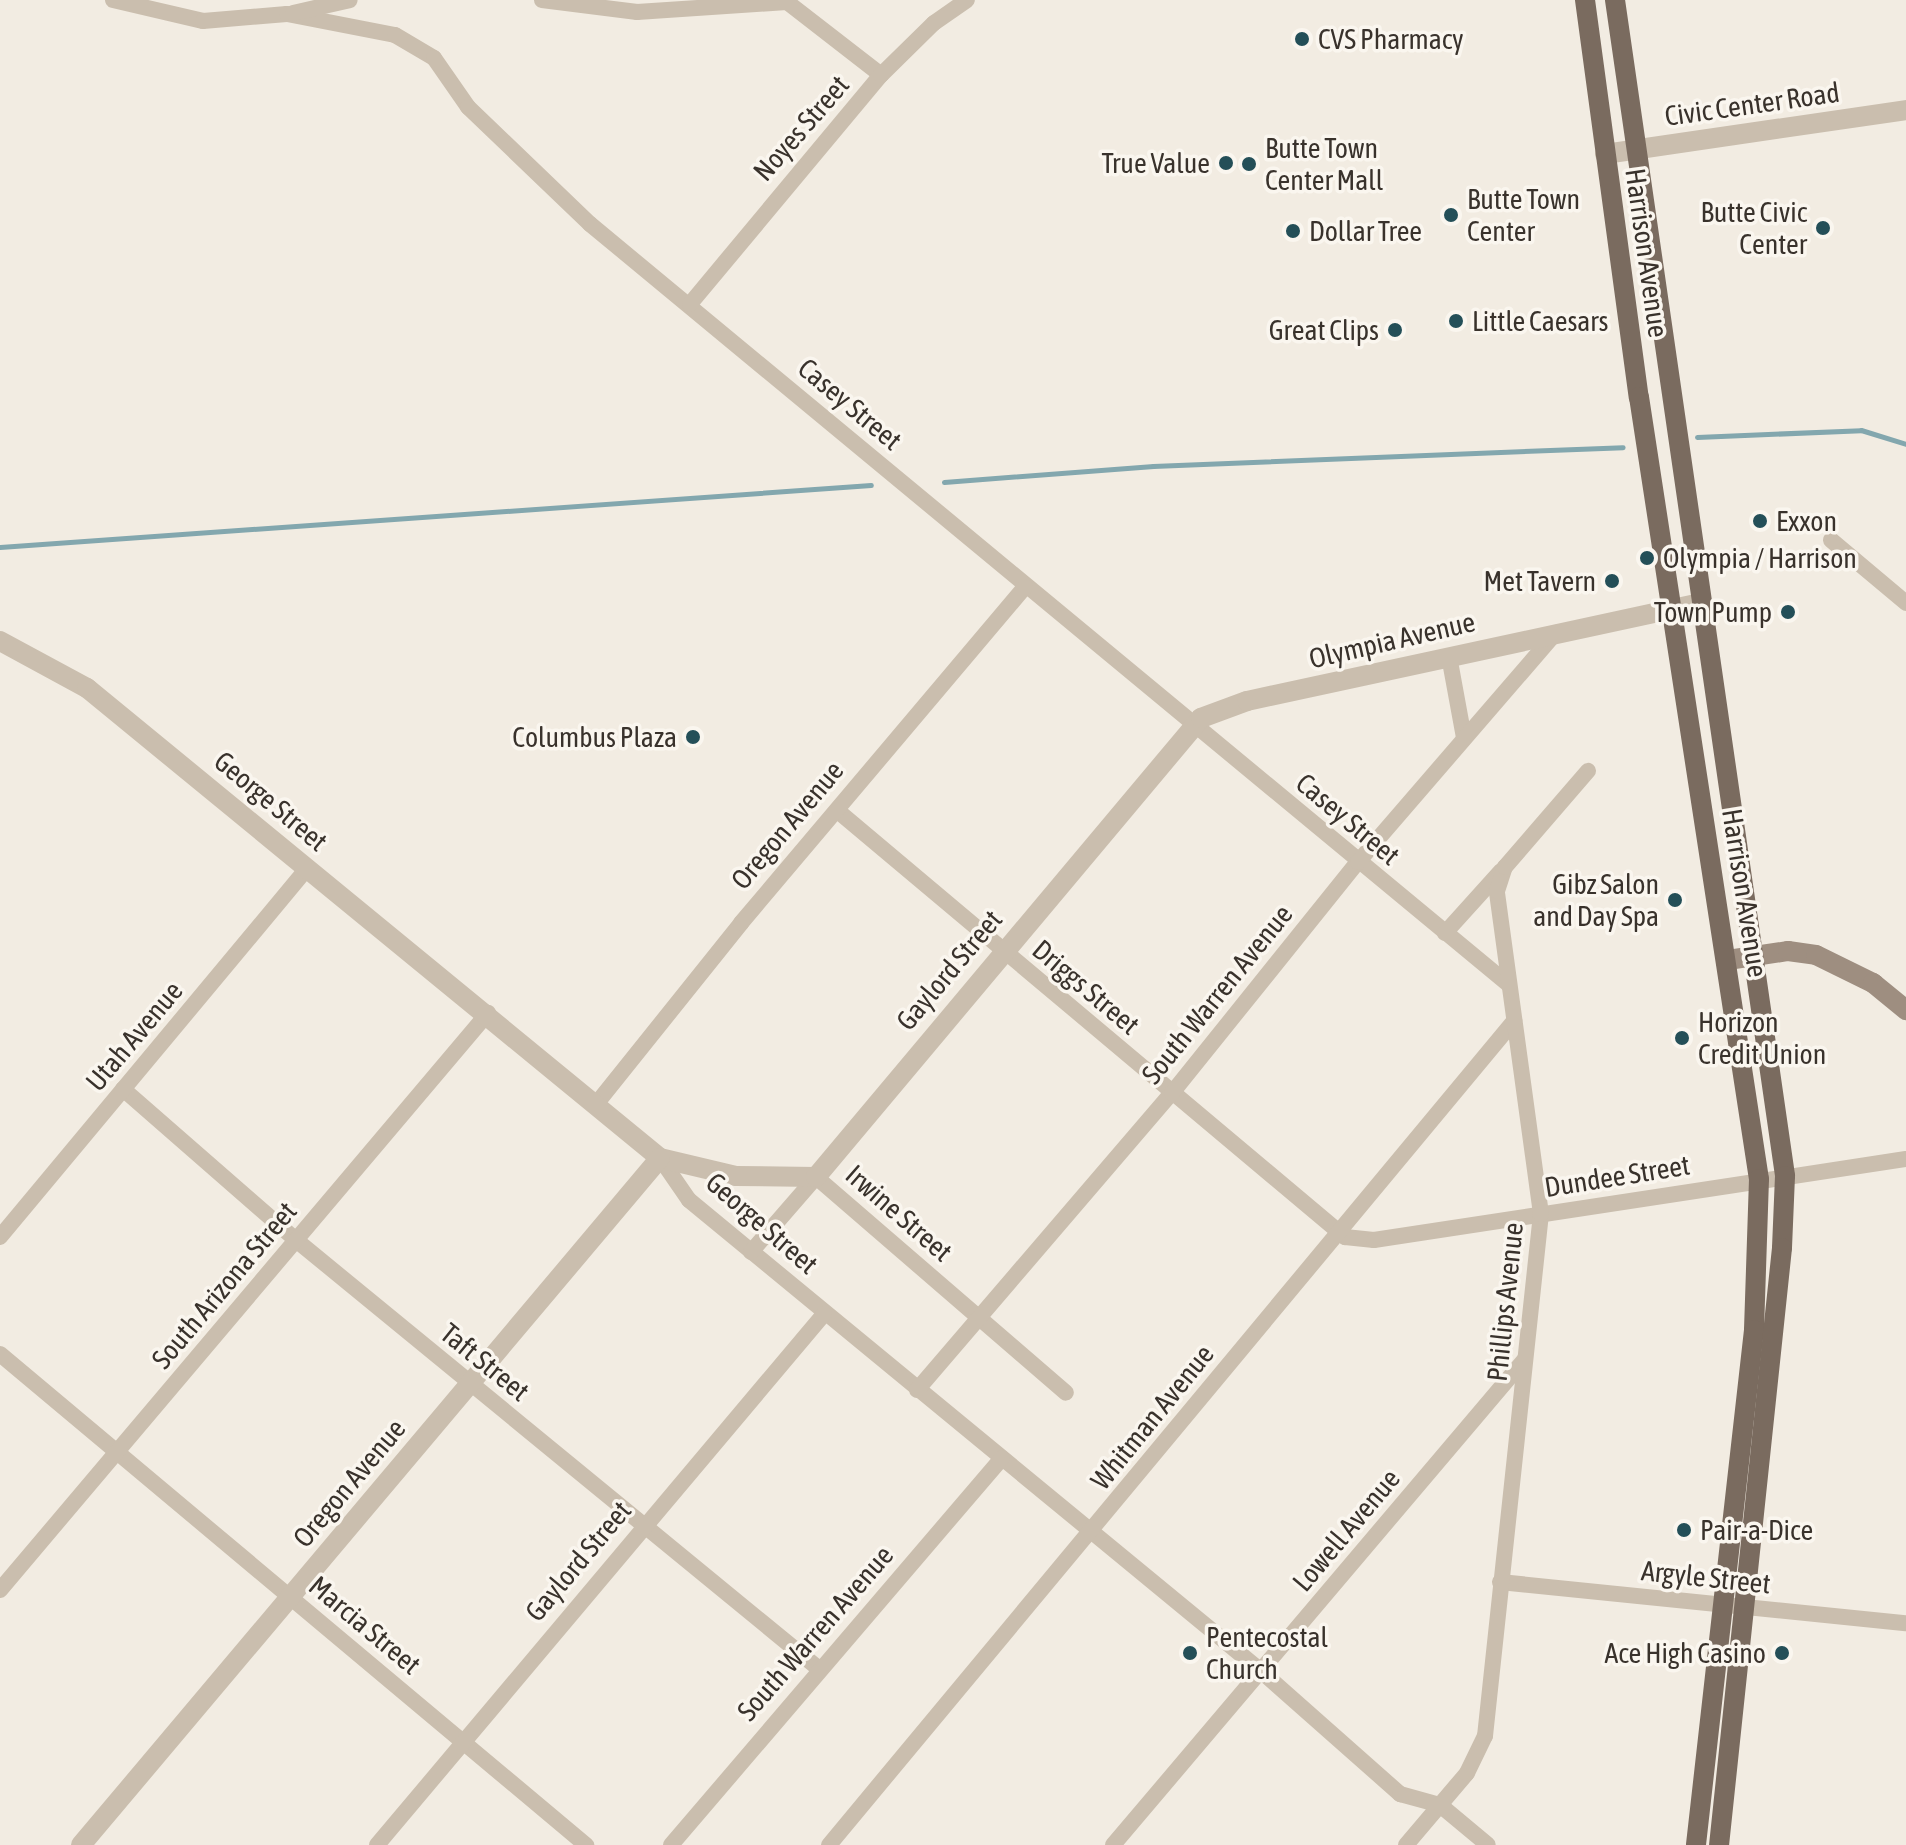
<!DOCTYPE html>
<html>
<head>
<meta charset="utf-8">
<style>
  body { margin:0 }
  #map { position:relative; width:1906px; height:1845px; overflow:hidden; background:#f2ece2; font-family:"Asap Condensed",sans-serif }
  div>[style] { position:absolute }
  .stream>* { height:5px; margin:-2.5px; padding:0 2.5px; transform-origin:2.5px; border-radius:2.5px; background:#83a7ae }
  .minor>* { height:16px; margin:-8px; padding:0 8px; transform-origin:8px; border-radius:8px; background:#cabeae }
  .tertiary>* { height:20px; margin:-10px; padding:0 10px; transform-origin:10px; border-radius:10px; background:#cabeae }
  .secondary>* { height:20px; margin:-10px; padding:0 10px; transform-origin:10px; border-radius:10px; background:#9e8e80 }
  .primary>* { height:20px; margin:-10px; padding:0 10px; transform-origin:10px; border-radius:10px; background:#7a6b5f }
  .dots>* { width:22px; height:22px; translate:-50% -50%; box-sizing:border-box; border:4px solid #faf6ef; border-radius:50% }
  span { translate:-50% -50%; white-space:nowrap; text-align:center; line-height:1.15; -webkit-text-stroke:7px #faf6ef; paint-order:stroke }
  .poi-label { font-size:28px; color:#39322c }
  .left { translate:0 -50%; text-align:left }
  .right { translate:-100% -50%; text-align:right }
  .street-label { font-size:28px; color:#39322c }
</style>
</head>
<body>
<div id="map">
  <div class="stream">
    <i style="left:1697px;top:437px;width:164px;rotate:-2.4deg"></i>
    <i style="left:1861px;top:430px;width:47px;rotate:17.3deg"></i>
    <i style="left:944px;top:482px;width:210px;rotate:-4.4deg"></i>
    <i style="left:1153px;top:466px;width:470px;rotate:-2.3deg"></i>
    <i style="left:0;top:547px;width:873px;rotate:-4.07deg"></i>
  </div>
  <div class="minor">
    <i style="left:113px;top:0;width:92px;rotate:13.1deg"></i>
    <i style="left:203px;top:21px;width:84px;rotate:-4.8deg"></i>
    <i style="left:287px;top:14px;width:110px;rotate:11deg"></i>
    <i style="left:395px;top:35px;width:45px;rotate:30.5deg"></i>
    <i style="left:434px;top:58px;width:60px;rotate:55.2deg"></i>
    <i style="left:468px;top:107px;width:169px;rotate:43.8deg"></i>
    <i style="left:590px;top:224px;width:1192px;rotate:39.62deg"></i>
    <i style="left:542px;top:0;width:96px;rotate:7.2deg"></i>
    <i style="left:637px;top:12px;width:150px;rotate:-3.8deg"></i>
    <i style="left:787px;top:2px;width:119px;rotate:37.8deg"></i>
    <i style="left:293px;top:13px;width:58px;rotate:-12.8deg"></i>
    <i style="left:690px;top:304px;width:298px;rotate:-50.2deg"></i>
    <i style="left:881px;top:75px;width:74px;rotate:-44.5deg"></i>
    <i style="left:934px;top:23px;width:40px;rotate:-34.9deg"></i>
    <i style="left:1831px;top:540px;width:98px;rotate:40deg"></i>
    <i style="left:1449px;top:656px;width:83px;rotate:79.6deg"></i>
    <i style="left:839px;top:812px;width:661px;rotate:40.03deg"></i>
    <i style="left:1345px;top:1237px;width:29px;rotate:6deg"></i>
    <i style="left:1374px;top:1240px;width:538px;rotate:-8.66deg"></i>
    <i style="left:1445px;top:933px;width:84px;rotate:-47.9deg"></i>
    <i style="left:123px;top:1089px;width:230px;rotate:41.1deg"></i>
    <i style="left:296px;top:1240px;width:675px;rotate:39.35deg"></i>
    <i style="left:597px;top:1103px;width:231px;rotate:-51.3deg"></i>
    <i style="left:741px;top:923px;width:440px;rotate:-49.8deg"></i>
    <i style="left:660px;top:1158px;width:51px;rotate:55.4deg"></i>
    <i style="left:689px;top:1200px;width:741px;rotate:39.47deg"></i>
    <i style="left:1261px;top:1671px;width:186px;rotate:41.5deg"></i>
    <i style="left:1400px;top:1794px;width:41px;rotate:15.4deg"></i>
    <i style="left:1440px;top:1805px;width:62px;rotate:39.8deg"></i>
    <i style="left:0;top:1237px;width:481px;rotate:-50.2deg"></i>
    <i style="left:751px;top:1252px;width:99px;rotate:-49.1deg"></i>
    <i style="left:816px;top:1177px;width:330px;rotate:40.8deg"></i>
    <i style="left:0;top:1354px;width:765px;rotate:39.96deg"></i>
    <i style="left:917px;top:1390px;width:391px;rotate:-49.4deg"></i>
    <i style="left:1172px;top:1093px;width:297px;rotate:-51.2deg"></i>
    <i style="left:1358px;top:862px;width:303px;rotate:-49.2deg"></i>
    <i style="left:1500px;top:1582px;width:408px;rotate:5.8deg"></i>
    <i style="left:0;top:1590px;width:756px;rotate:-49.78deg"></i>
    <i style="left:377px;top:1845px;width:694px;rotate:-49.91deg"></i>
    <i style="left:671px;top:1845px;width:509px;rotate:-49.46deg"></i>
    <i style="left:829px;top:1845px;width:1072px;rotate:-50.26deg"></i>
    <i style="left:1113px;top:1845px;width:637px;rotate:-49.71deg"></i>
    <i style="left:1406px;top:1845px;width:94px;rotate:-49.7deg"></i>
    <i style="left:1467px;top:1773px;width:41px;rotate:-64.1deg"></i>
    <i style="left:1485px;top:1736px;width:525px;rotate:-83.88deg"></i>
    <i style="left:1541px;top:1214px;width:326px;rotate:-97.8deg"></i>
    <i style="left:1497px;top:891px;width:25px;rotate:-72deg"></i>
    <i style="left:1505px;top:867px;width:127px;rotate:-49.2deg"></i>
  </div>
  <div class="tertiary">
    <i style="left:1605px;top:154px;width:304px;rotate:-8.3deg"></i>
    <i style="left:0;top:641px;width:99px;rotate:28.4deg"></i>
    <i style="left:87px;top:688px;width:741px;rotate:39.36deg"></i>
    <i style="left:660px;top:1158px;width:78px;rotate:13.3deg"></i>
    <i style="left:736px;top:1176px;width:80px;rotate:0.7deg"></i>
    <i style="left:816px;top:1177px;width:599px;rotate:-50.01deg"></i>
    <i style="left:1201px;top:718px;width:49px;rotate:-20.3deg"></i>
    <i style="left:1247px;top:701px;width:465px;rotate:-12.2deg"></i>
    <i style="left:81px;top:1845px;width:898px;rotate:-49.88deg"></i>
  </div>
  <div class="secondary">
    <i style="left:1728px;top:960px;width:61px;rotate:-8.5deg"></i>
    <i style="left:1788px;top:951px;width:28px;rotate:8deg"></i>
    <i style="left:1816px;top:955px;width:64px;rotate:26.2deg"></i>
    <i style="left:1873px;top:983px;width:43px;rotate:39.3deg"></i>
  </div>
  <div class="primary">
    <i style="left:1585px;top:0;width:401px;rotate:82.3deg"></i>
    <i style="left:1639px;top:397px;width:791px;rotate:81.28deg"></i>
    <i style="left:1759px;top:1179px;width:151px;rotate:91.9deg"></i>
    <i style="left:1754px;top:1330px;width:518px;rotate:96.43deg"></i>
    <i style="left:1615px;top:0;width:1188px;rotate:81.77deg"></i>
    <i style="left:1785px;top:1176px;width:72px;rotate:92.4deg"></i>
    <i style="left:1782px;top:1248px;width:600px;rotate:96.02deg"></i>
  </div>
  <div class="dots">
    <i style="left:1302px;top:39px;background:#244f58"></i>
    <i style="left:1226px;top:163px;background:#244f58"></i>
    <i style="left:1249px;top:164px;background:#244f58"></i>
    <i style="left:1451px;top:215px;background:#244f58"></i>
    <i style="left:1823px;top:228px;background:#244f58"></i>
    <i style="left:1293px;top:231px;background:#244f58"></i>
    <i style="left:1456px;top:321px;background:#244f58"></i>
    <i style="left:1395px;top:330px;background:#244f58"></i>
    <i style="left:1760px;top:521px;background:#244f58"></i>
    <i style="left:1647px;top:558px;background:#244f58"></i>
    <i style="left:1612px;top:581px;background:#244f58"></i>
    <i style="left:1788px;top:612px;background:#244f58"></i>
    <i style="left:693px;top:737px;background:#244f58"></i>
    <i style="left:1675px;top:900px;background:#244f58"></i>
    <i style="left:1682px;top:1038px;background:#244f58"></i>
    <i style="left:1684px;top:1530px;background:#244f58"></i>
    <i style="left:1190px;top:1653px;background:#244f58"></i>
    <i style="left:1782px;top:1653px;background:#244f58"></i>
  </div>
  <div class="poi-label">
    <span class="left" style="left:1318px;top:39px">CVS Pharmacy</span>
    <span class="left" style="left:1265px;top:164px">Butte Town<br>Center Mall</span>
    <span class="right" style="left:1210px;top:163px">True Value</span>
    <span class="left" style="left:1467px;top:215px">Butte Town<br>Center</span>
    <span class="right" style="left:1807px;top:228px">Butte Civic<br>Center</span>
    <span class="left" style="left:1309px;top:231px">Dollar Tree</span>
    <span class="left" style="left:1472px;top:321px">Little Caesars</span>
    <span class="right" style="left:1379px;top:330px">Great Clips</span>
    <span class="left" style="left:1776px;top:521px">Exxon</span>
    <span class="left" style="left:1663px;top:558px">Olympia / Harrison</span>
    <span class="right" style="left:1596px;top:581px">Met Tavern</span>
    <span class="right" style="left:1772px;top:612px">Town Pump</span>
    <span class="right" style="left:677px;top:737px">Columbus Plaza</span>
    <span class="right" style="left:1659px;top:900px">Gibz Salon<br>and Day Spa</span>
    <span class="left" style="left:1698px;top:1038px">Horizon<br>Credit Union</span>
    <span class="left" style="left:1700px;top:1530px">Pair-a-Dice</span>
    <span class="left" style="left:1206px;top:1653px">Pentecostal<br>Church</span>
    <span class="right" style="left:1766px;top:1653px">Ace High Casino</span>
  </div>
  <div class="street-label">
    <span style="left:1752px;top:104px;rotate:-8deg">Civic Center Road</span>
    <span style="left:801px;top:128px;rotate:-49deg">Noyes Street</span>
    <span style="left:1647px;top:253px;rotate:82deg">Harrison Avenue</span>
    <span style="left:850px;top:404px;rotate:40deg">Casey Street</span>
    <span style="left:1392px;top:640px;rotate:-13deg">Olympia Avenue</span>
    <span style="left:271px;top:801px;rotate:40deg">George Street</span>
    <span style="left:1348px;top:819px;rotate:40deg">Casey Street</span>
    <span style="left:787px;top:825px;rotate:-50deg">Oregon Avenue</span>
    <span style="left:1745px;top:893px;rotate:81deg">Harrison Avenue</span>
    <span style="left:949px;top:970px;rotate:-50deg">Gaylord Street</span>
    <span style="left:1086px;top:987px;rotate:40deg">Driggs Street</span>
    <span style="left:1217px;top:994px;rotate:-51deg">South Warren Avenue</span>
    <span style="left:134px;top:1036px;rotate:-50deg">Utah Avenue</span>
    <span style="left:1617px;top:1176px;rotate:-9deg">Dundee Street</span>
    <span style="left:899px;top:1213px;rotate:41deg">Irwine Street</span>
    <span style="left:762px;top:1223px;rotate:41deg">George Street</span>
    <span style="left:224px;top:1285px;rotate:-50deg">South Arizona Street</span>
    <span style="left:1505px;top:1302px;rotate:-84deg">Phillips Avenue</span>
    <span style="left:485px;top:1362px;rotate:39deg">Taft Street</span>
    <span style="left:1152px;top:1417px;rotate:-51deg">Whitman Avenue</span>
    <span style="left:349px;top:1483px;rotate:-50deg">Oregon Avenue</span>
    <span style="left:1346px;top:1530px;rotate:-50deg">Lowell Avenue</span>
    <span style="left:578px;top:1561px;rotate:-50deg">Gaylord Street</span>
    <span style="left:1706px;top:1577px;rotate:6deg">Argyle Street</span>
    <span style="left:365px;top:1625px;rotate:40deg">Marcia Street</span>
    <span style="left:815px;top:1633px;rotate:-49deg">South Warren Avenue</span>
  </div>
</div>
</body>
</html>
